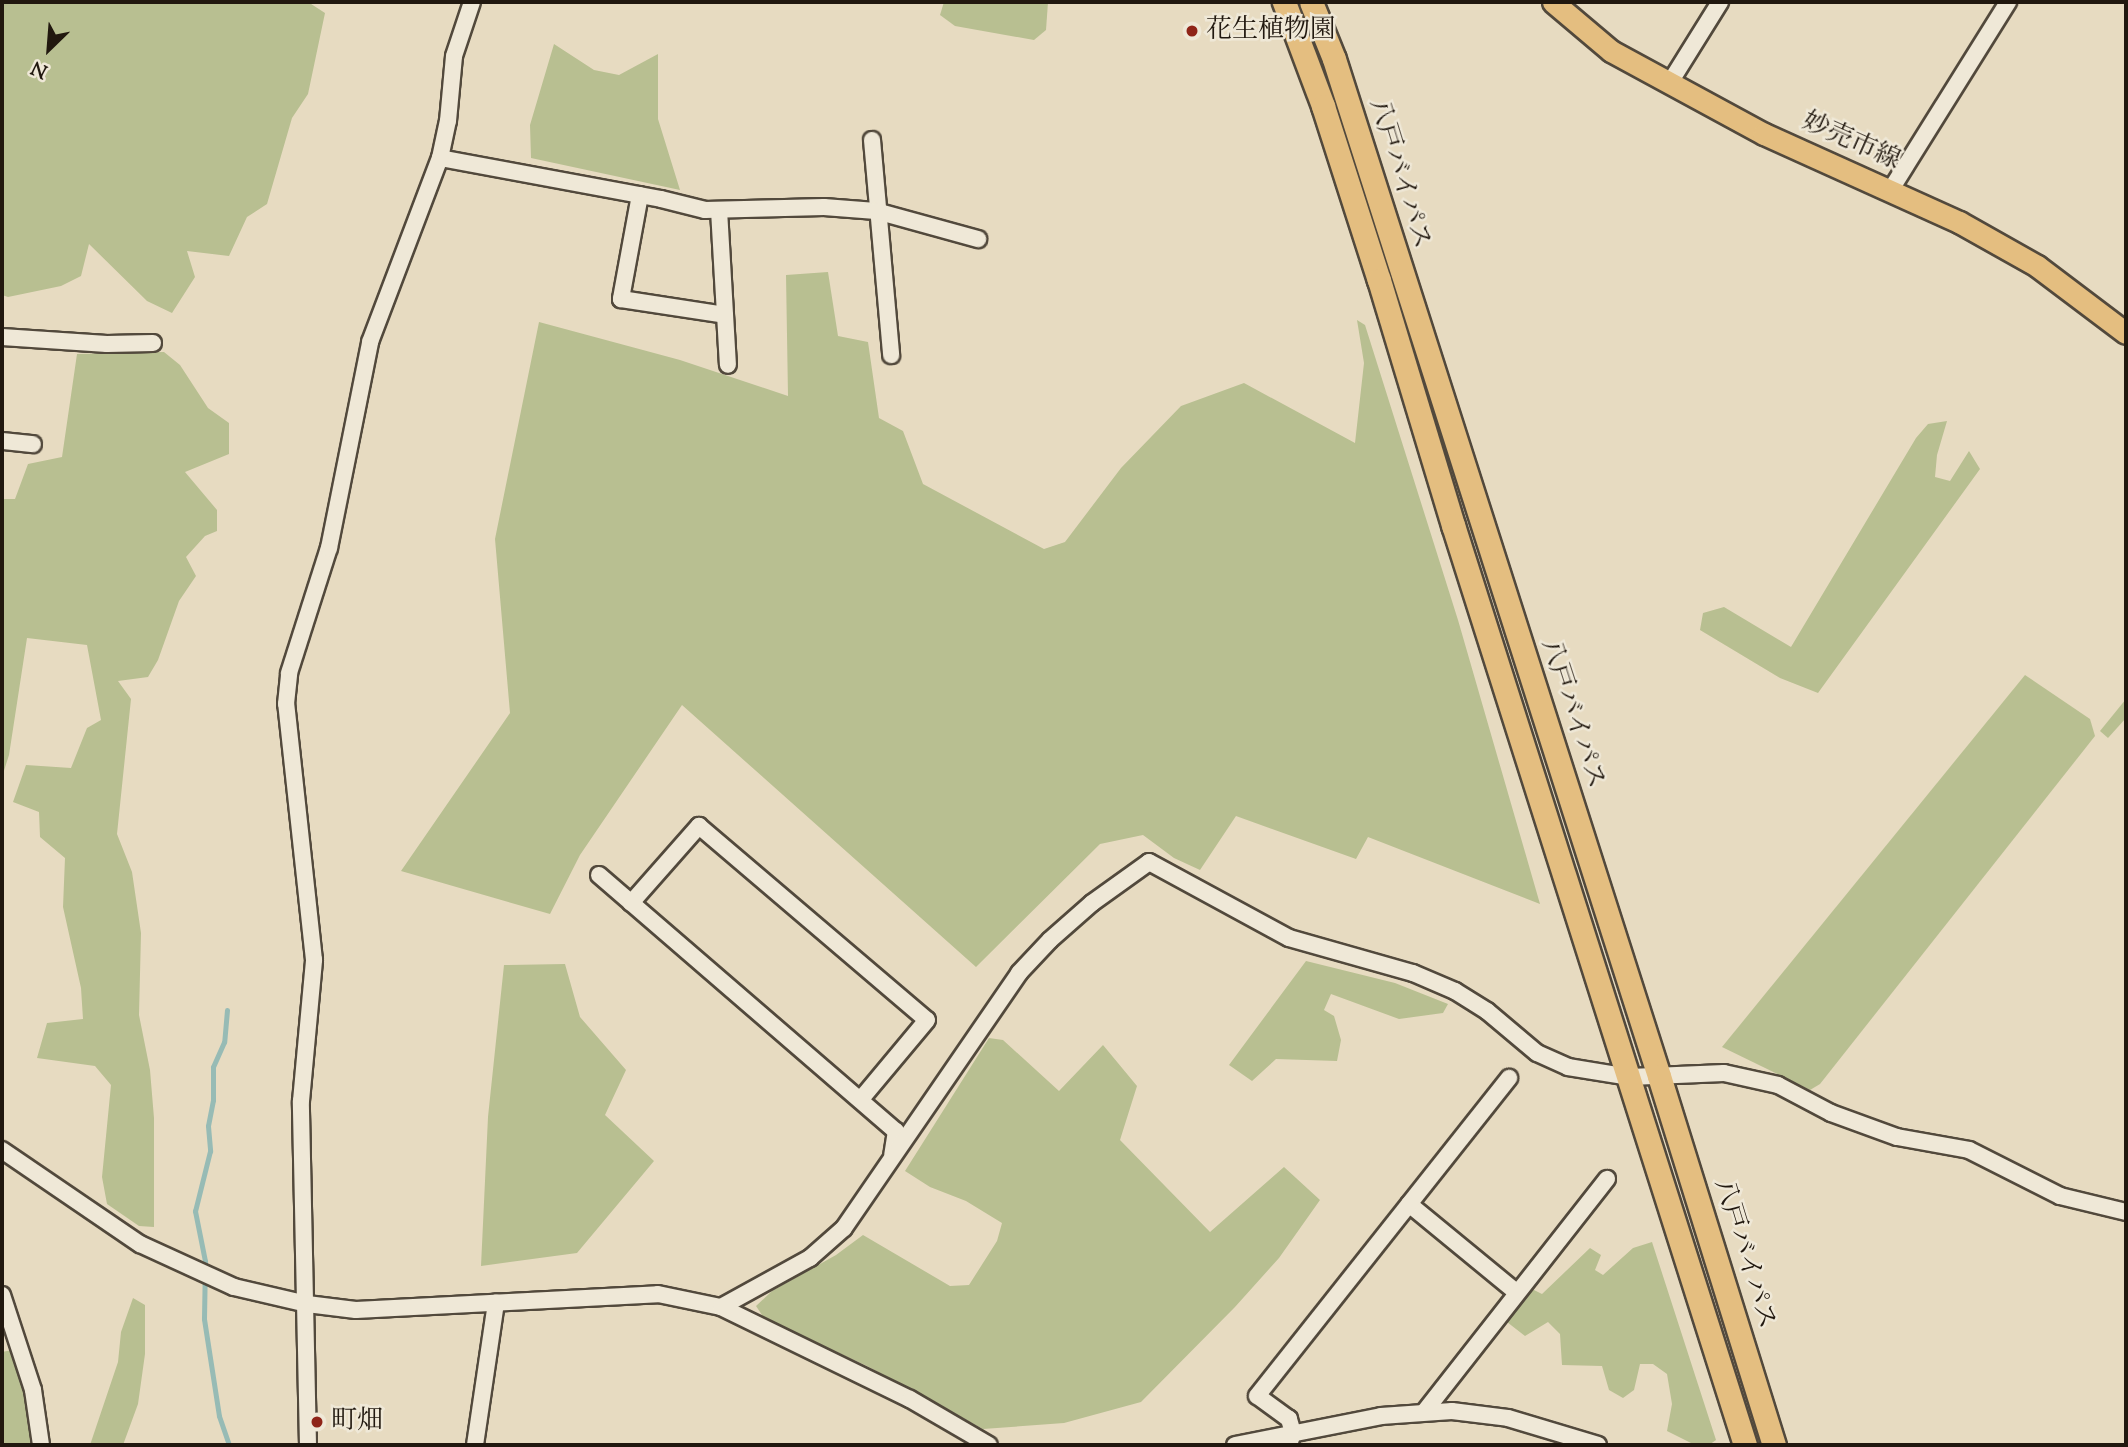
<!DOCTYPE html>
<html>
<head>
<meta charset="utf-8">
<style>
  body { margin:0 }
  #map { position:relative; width:2128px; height:1447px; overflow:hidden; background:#e7dbc1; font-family:"Sorts Mill Goudy","Noto Serif JP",serif }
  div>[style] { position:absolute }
  .green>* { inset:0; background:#b8bf91 }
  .stream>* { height:5px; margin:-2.5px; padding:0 2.5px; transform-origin:2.5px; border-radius:2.5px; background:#97bbb5 }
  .roads { filter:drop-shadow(2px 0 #52493c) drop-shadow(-2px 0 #52493c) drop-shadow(0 2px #52493c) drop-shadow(0 -2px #52493c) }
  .minor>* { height:16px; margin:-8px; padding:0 8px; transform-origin:8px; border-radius:8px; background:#efe8d7 }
  .major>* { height:21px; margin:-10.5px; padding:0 10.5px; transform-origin:10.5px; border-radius:10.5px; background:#e4be80 }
  .highway>* { height:23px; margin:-11.5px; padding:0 11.5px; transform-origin:11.5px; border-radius:11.5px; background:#e4be80 }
  .dots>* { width:19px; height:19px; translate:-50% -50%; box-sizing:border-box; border:4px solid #efe8d7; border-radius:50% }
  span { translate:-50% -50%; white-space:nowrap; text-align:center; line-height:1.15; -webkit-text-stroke:5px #efe8d7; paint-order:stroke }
  .poi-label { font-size:26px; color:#21180f }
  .left { translate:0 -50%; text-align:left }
  .street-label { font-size:26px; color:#21180f }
  .frame { position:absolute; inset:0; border:4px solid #21180f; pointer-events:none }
  .north { position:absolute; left:14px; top:14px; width:70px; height:70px; -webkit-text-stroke:5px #efe8d7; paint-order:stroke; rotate:205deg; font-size:19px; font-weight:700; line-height:28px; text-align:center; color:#21180f }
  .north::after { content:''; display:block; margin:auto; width:24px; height:32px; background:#21180f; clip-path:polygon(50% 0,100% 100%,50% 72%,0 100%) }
</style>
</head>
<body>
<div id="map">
  <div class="green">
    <i style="clip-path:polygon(2px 2px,308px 2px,325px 13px,308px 94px,292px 118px,267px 204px,247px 217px,229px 256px,187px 251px,195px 277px,172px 313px,147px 301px,89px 244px,81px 276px,61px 286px,8px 297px,2px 295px)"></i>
    <i style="clip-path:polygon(944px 2px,1048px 2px,1046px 30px,1034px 40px,955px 26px,940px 15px)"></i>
    <i style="clip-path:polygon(554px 44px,594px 70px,619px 75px,658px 54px,658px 119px,680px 190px,531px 158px,530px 125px)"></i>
    <i style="clip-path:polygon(828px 272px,838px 336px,868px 342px,879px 418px,903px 431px,923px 484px,1044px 549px,1065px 542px,1121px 468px,1181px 406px,1244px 383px,1355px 443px,1364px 363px,1357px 320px,1365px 325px,1458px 620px,1540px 904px,1368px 837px,1356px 859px,1236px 816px,1200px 870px,1174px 858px,1143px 835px,1100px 844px,976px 967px,682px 705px,580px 855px,550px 914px,401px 871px,510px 713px,495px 539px,539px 322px,680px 360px,788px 396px,786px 275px)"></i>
    <i style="clip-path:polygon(164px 352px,180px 365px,208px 408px,229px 423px,229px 454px,185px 472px,217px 510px,217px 531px,205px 536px,186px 557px,196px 576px,179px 601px,158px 660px,148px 677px,118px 681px,131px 699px,117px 834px,132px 872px,141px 933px,139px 1015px,150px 1070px,154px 1118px,154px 1227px,139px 1226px,107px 1204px,102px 1177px,111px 1085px,95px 1066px,37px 1058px,47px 1023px,83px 1019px,81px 988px,63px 907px,65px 858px,40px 837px,39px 812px,13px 802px,26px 765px,71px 768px,87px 728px,101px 720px,87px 645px,27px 638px,9px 755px,2px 777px,2px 499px,15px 499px,28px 464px,62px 457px,77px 354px)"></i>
    <i style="clip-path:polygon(1947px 421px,1937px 455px,1935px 477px,1950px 481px,1969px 451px,1980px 469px,1818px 693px,1780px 678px,1700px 630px,1703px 613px,1724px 607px,1791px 647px,1916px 438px,1928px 424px)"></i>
    <i style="clip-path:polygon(2025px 675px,2090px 719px,2095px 736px,1820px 1084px,1810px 1090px,1722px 1047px)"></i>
    <i style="clip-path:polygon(2126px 699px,2126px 718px,2108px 738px,2100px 731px)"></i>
    <i style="clip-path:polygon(1306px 961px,1395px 983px,1448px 1004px,1443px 1013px,1399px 1019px,1331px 994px,1324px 1010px,1334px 1016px,1341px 1040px,1337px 1061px,1276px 1059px,1252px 1081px,1229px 1065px)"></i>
    <i style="clip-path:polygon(565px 964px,580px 1017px,626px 1070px,605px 1115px,654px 1161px,577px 1253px,481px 1266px,488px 1117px,504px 965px)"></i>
    <i style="clip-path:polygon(989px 1038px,1003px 1040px,1059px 1091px,1103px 1045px,1137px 1086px,1120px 1140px,1210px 1232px,1284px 1167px,1320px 1200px,1279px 1258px,1235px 1307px,1141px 1402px,1064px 1423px,983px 1429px,867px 1366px,764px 1318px,756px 1306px,772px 1291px,836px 1255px,863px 1235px,950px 1286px,969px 1285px,997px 1241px,1002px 1223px,966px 1201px,930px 1187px,905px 1171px)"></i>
    <i style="clip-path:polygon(1652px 1242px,1716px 1440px,1709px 1445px,1695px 1445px,1667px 1431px,1672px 1404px,1667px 1374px,1653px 1364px,1640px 1364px,1634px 1390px,1623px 1398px,1609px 1390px,1602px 1366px,1562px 1365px,1560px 1334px,1548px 1322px,1525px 1336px,1507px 1322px,1532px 1289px,1542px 1294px,1590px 1248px,1601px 1255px,1595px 1270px,1603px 1275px,1633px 1248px)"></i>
    <i style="clip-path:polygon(133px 1298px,145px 1305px,145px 1354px,138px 1404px,123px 1445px,90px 1445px,118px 1362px,121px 1332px)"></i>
    <i style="clip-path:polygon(17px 1349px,35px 1445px,2px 1445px,2px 1352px)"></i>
  </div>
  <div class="stream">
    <i style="left:227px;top:1010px;width:32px;rotate:95deg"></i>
    <i style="left:224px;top:1042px;width:27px;rotate:114deg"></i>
    <i style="left:213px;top:1067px;width:33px;rotate:90deg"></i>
    <i style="left:213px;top:1100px;width:26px;rotate:101deg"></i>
    <i style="left:208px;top:1126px;width:25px;rotate:85deg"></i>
    <i style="left:210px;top:1151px;width:62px;rotate:104deg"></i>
    <i style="left:195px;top:1211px;width:51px;rotate:78.7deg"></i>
    <i style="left:205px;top:1261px;width:58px;rotate:91deg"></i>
    <i style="left:204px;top:1319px;width:98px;rotate:81.2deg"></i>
    <i style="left:219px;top:1416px;width:31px;rotate:71deg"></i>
  </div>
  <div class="roads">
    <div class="minor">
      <i style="left:1669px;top:84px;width:97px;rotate:-58.1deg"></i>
      <i style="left:872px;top:140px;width:216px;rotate:84.9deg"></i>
      <i style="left:440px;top:158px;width:225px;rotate:10.5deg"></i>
      <i style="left:661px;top:199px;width:45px;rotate:14deg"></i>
      <i style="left:705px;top:210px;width:119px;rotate:-1.4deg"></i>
      <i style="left:824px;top:207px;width:52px;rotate:4.4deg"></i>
      <i style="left:876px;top:211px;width:106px;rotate:15.4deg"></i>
      <i style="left:1890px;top:191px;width:223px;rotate:-58deg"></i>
      <i style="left:640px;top:195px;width:106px;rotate:100.4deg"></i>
      <i style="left:621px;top:299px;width:105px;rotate:8.7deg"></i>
      <i style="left:719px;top:210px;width:155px;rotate:86.7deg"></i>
      <i style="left:2px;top:337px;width:105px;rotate:3.8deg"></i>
      <i style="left:107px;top:344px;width:46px;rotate:-1.2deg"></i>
      <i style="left:2px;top:441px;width:31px;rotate:6deg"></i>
      <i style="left:599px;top:875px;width:392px;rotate:40.8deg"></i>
      <i style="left:896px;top:1131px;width:24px;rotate:99deg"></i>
      <i style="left:631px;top:903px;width:103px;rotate:-48.6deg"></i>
      <i style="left:699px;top:826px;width:299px;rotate:40.4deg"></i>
      <i style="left:927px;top:1020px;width:104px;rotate:129.9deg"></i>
      <i style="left:2px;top:1150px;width:167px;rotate:34.3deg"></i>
      <i style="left:140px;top:1244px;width:103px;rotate:24.6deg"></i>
      <i style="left:234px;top:1287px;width:75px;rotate:13.1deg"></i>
      <i style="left:307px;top:1304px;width:49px;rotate:7deg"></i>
      <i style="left:356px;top:1310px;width:302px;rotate:-3deg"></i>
      <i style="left:658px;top:1294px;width:64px;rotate:11.7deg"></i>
      <i style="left:721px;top:1307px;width:210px;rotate:26deg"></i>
      <i style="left:910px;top:1399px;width:91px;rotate:30.2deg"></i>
      <i style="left:1409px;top:1204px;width:139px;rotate:39.4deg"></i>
      <i style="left:2px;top:1295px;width:100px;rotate:71.9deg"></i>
      <i style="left:33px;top:1390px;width:56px;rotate:81.7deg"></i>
      <i style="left:721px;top:1307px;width:102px;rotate:-28.8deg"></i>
      <i style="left:810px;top:1258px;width:45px;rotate:-41.4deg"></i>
      <i style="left:844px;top:1228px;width:309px;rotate:-55.5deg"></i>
      <i style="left:1019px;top:973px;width:45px;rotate:-46.8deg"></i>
      <i style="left:1050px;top:940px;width:56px;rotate:-41.4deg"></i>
      <i style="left:1092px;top:903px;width:70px;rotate:-35.7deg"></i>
      <i style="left:1149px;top:862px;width:159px;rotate:28.5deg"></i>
      <i style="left:1289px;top:938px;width:129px;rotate:15.8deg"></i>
      <i style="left:1413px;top:973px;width:46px;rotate:23.2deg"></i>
      <i style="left:1455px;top:991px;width:38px;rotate:32deg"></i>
      <i style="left:1487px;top:1011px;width:65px;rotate:40deg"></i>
      <i style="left:1537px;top:1053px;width:34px;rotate:24deg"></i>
      <i style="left:1568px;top:1067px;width:63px;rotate:9.2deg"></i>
      <i style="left:1630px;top:1077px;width:94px;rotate:-2.4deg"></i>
      <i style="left:1724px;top:1073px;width:55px;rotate:12.5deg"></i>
      <i style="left:1778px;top:1085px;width:60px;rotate:27.8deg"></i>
      <i style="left:1831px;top:1113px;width:70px;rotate:20deg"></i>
      <i style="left:1897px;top:1137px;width:73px;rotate:10.2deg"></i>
      <i style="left:1969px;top:1150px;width:102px;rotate:26.8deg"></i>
      <i style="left:2060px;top:1196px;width:68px;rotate:13.6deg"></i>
      <i style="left:1425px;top:1411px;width:295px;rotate:-51.9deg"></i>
      <i style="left:308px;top:1445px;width:344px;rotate:-91.2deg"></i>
      <i style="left:301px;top:1101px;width:142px;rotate:-84.7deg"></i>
      <i style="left:314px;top:960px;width:258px;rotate:-96.2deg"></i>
      <i style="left:286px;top:704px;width:31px;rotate:-84deg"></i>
      <i style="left:289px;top:673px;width:131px;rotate:-72.3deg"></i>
      <i style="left:329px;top:548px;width:210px;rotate:-78.7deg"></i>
      <i style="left:370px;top:342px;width:197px;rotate:-69.2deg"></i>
      <i style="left:440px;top:158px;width:38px;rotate:-78deg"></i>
      <i style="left:448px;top:121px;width:65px;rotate:-84.7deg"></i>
      <i style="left:454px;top:56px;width:57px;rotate:-71.6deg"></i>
      <i style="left:475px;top:1445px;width:144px;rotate:-81.6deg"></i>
      <i style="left:1235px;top:1445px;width:149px;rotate:-11.2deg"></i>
      <i style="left:1381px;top:1416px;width:71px;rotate:-4deg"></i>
      <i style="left:1452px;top:1411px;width:56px;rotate:7.1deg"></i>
      <i style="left:1508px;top:1418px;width:94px;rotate:16.7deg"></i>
      <i style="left:1289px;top:1445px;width:13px;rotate:-72deg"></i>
      <i style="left:1293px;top:1433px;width:15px;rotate:-106deg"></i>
      <i style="left:1289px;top:1419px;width:39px;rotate:-144deg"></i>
      <i style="left:1257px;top:1396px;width:406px;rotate:-51.6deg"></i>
    </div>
    <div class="major">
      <i style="left:1553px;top:2px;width:76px;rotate:40.2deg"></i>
      <i style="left:1611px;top:51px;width:174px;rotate:28.5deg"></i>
      <i style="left:1764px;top:134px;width:214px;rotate:24.3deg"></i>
      <i style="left:1959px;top:222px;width:90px;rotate:29.4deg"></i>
      <i style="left:2037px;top:266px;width:111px;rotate:37deg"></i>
    </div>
    <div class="highway">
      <i style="left:1284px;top:2px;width:111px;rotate:69.4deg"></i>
      <i style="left:1323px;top:106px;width:183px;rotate:72.2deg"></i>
      <i style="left:1379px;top:280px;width:256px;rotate:73.2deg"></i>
      <i style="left:1453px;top:525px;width:965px;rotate:72.39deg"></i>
      <i style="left:1311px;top:2px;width:61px;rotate:68deg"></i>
      <i style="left:1334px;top:59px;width:1068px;rotate:72.28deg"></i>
      <i style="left:1659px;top:1076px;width:387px;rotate:72.7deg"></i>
    </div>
  </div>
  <div class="dots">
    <i style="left:1192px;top:31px;background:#8f2418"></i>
    <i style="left:317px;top:1422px;background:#8f2418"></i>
  </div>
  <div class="poi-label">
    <span class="left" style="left:1206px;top:31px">花生植物園</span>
    <span class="left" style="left:331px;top:1422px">町畑</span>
  </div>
  <div class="street-label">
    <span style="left:1851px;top:142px;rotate:24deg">妙売市線</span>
    <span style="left:1399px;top:174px;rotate:73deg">八戸バイパス</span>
    <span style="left:1572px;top:714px;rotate:72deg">八戸バイパス</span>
    <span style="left:1744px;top:1254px;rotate:73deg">八戸バイパス</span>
  </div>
  <div class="frame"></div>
  <div class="north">N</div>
</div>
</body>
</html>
